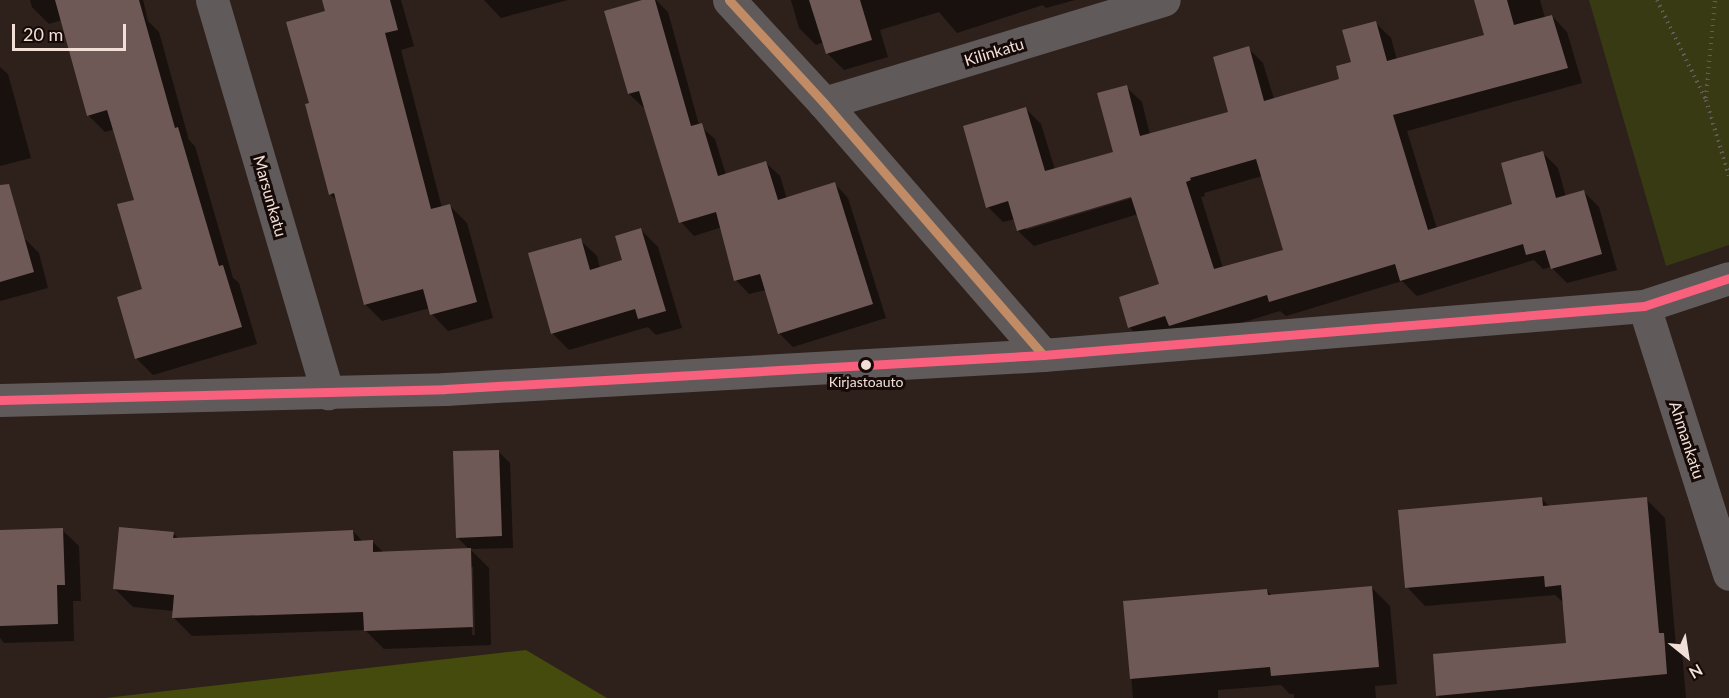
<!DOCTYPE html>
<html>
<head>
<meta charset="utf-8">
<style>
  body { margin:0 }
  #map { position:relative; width:1729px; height:698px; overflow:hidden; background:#2e201b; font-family:Lato,sans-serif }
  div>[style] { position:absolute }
  .green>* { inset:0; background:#383a13 }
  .forest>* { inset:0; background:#454a0d }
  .shadow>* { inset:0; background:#0007 }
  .building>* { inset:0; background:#6f5956 }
  .path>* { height:4px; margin-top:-2px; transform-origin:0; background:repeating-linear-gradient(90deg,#635b5a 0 1.5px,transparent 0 6px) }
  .minor>* { height:33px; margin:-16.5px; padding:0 16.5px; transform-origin:16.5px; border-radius:16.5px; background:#605a5a }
  .bus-1>* { height:9px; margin:-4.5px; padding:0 4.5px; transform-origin:4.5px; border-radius:4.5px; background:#c18c65 }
  .bus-2>* { height:9px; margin:-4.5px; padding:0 4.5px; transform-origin:4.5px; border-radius:4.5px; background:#f8607d }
  .dots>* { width:16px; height:16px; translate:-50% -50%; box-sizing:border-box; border:3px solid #150a07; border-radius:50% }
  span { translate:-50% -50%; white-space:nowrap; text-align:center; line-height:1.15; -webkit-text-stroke:6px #150a07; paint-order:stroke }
  .bus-label { font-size:14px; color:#f1dfd8 }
  .street-label { font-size:16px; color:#f1dfd8 }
  .north { position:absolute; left:1657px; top:626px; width:60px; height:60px; -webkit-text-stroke:4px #150a07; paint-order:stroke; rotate:150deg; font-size:16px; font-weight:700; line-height:24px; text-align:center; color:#f1dfd8 }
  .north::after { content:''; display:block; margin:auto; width:21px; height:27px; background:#f1dfd8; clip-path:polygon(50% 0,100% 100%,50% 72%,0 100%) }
  .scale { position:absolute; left:12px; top:24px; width:114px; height:27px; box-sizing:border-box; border:3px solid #f1dfd8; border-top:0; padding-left:8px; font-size:18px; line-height:21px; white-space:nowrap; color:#f1dfd8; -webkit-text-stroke:4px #150a07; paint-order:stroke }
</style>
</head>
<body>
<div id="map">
  <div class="green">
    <i style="clip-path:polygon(1589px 0,1729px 0,1729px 245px,1666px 266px)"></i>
  </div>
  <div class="forest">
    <i style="clip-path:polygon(526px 650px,607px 698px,105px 698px)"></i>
  </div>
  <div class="shadow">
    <i style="clip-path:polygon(30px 0,143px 0,148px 21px,159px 32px,189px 140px,195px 146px,233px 278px,239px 283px,257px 344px,153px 375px,136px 358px,144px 290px,136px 201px,115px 129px,105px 132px,88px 115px,62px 20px,49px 24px,32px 7px)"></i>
    <i style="clip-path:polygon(324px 0,401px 0,414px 46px,401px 50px,442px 208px,450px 206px,467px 223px,493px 318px,448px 331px,432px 314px,430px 308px,382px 321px,365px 304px,338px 202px,330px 194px,310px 104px,327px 12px)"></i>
    <i style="clip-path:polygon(484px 0,568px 0,501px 18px)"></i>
    <i style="clip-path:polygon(648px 0,656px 0,668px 12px,699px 125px,715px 139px,726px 175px,766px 163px,780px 176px,787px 199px,835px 184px,848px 198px,886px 318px,793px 347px,779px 333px,766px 290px,749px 294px,736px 280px,722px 227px,694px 236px,681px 222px,646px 107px,643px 107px,629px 94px)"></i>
    <i style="clip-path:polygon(791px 0,1075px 0,1046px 8px,1043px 5px,957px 33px,939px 12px,880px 30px,888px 57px,844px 70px,827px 53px,824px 42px,816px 45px,799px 28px)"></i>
    <i style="clip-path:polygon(evenodd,1476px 0,1540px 0,1545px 18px,1552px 16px,1567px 32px,1582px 83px,1407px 131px,1437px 229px,1514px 204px,1543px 153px,1558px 168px,1566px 197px,1584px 192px,1599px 207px,1617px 270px,1567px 283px,1551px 267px,1543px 269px,1534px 260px,1417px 296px,1402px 281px,1286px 316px,1280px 311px,1185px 340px,1145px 343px,1130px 328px,1120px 298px,1161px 285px,1138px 214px,1034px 246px,1018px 231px,1015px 219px,1003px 222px,988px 207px,1026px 109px,1041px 124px,1055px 170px,1115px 153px,1126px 87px,1142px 102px,1150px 135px,1230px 113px,1248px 48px,1263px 63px,1274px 99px,1341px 80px,1376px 23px,1391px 38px,1397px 60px,1486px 36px,1476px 0,1262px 176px,1285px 251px,1223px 268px,1201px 197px,1205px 196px,1204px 193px,1262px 176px,1476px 0,1138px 193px,1139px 196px,1026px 230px,1026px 227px,1138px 193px)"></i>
    <i style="clip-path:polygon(0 67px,8px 74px,31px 158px,0 166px)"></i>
    <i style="clip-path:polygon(0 201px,23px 237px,39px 253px,48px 288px,0 301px)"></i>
    <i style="clip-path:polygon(641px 230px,658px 247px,682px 328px,656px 335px,648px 327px,569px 350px,552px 333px,580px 240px,597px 256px,600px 268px,624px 261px)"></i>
    <i style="clip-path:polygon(evenodd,498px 451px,510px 463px,513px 548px,470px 549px,489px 568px,491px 645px,384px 649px,365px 630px,192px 636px,174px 618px,174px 611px,133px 607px,115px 589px,173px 533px,179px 539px,353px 531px,363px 542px,372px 541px,384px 553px,470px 550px,457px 537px,498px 451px,470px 567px,473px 567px,475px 635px,472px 635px,470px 567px)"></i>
    <i style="clip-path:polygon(1542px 499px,1550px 507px,1646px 499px,1665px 518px,1676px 647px,1682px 653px,1686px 698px,1440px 698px,1437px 695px,1567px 644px,1564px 603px,1555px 595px,1425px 606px,1407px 587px)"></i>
    <i style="clip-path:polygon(62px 530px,79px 546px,81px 601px,73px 601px,74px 641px,4px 643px,0 638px,0 532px)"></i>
    <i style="clip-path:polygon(1372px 588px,1390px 606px,1397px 684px,1375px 686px,1376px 698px,1294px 698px,1294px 694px,1290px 694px,1281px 685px,1218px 690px,1218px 698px,1133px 698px,1125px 602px,1267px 590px,1272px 596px)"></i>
  </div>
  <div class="building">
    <i style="clip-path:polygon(55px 0,139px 0,175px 128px,178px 127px,219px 266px,223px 265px,242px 327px,135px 359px,117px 297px,142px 289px,117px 204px,134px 200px,107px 110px,87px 116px)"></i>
    <i style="clip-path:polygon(322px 0,390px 0,398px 30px,385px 33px,431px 209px,450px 204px,477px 302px,430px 315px,423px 289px,364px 305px,334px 193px,329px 195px,305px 104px,309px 103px,286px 22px,325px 11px)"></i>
    <i style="clip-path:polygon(642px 0,655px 0,691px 126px,702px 123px,718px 176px,766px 161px,778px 200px,835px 182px,873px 304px,778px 334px,760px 274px,734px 281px,716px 212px,679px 223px,639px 91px,628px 94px,604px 11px)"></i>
    <i style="clip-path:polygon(809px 0,860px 0,872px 40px,826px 54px)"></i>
    <i style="clip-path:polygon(evenodd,1474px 0,1507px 0,1514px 25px,1552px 15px,1568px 68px,1393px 115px,1428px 230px,1512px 204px,1501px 163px,1543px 151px,1556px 198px,1584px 190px,1602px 254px,1551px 269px,1545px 250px,1526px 255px,1523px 244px,1400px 281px,1395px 264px,1269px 302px,1267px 295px,1169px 326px,1165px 316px,1128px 328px,1119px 297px,1159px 284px,1131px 197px,1017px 231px,1008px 201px,986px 208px,963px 126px,1026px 107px,1045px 171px,1113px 152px,1097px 93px,1127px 85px,1140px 136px,1228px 112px,1213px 57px,1249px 46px,1264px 101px,1339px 79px,1336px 66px,1351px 62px,1342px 30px,1376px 21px,1387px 61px,1484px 35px,1474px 0,1256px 159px,1283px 250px,1214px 269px,1186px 182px,1191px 180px,1190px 178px,1256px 159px)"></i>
    <i style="clip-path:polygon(9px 184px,34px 272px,0 282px,0 185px)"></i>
    <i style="clip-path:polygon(641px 228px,666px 311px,638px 319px,635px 309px,551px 334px,528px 253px,581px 238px,590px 270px,622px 260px,615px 236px)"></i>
    <i style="clip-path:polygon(499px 450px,502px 536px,456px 538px,453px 451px)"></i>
    <i style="clip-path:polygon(1542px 497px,1543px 506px,1647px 497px,1659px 633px,1664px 633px,1667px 674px,1436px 696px,1433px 654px,1566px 643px,1561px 585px,1545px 587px,1544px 576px,1405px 588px,1398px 510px)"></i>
    <i style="clip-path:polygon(119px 527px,174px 532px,173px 538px,353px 530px,354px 541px,373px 540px,373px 552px,471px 548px,473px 627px,364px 631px,363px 612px,172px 618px,174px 595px,113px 589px)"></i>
    <i style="clip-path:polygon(63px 528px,65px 585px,57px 585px,58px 624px,0 626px,0 530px)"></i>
    <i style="clip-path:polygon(1372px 586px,1379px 667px,1271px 676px,1270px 667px,1130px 679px,1123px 601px,1267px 589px,1268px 595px)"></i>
  </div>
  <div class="path">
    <i style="left:1657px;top:0;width:111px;rotate:63.9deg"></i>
    <i style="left:1706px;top:100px;width:79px;rotate:73.2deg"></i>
    <i style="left:1706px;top:98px;width:98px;rotate:-84.8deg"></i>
  </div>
  <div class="minor">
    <i style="left:212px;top:0;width:410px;rotate:73.6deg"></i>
    <i style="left:729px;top:0;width:140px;rotate:47.3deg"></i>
    <i style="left:824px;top:103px;width:334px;rotate:49deg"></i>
    <i style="left:824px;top:103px;width:355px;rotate:-16.9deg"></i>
    <i style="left:1644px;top:306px;width:281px;rotate:72.4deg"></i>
    <i style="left:0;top:400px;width:445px;rotate:-1.4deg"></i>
    <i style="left:445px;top:389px;width:599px;rotate:-3.25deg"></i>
    <i style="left:1043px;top:355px;width:603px;rotate:-4.66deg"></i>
    <i style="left:1644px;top:306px;width:89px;rotate:-18.2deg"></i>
  </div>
  <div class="bus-1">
    <i style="left:729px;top:0;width:140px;rotate:47.3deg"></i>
    <i style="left:824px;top:103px;width:334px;rotate:49deg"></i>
  </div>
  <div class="bus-2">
    <i style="left:0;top:400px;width:445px;rotate:-1.4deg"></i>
    <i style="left:445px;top:389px;width:599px;rotate:-3.25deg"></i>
    <i style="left:1043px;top:355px;width:603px;rotate:-4.66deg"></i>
    <i style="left:1644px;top:306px;width:89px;rotate:-18.2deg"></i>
  </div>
  <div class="dots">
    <i style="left:866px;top:365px;background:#f1dfd8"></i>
  </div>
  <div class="bus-label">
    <span style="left:866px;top:382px">Kirjastoauto</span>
  </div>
  <div class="street-label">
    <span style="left:994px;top:52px;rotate:-17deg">Kilinkatu</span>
    <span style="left:270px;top:196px;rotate:74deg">Marsunkatu</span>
    <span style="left:1687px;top:440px;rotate:72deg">Ahmankatu</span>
  </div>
  <div class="north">N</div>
  <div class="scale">20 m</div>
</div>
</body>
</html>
